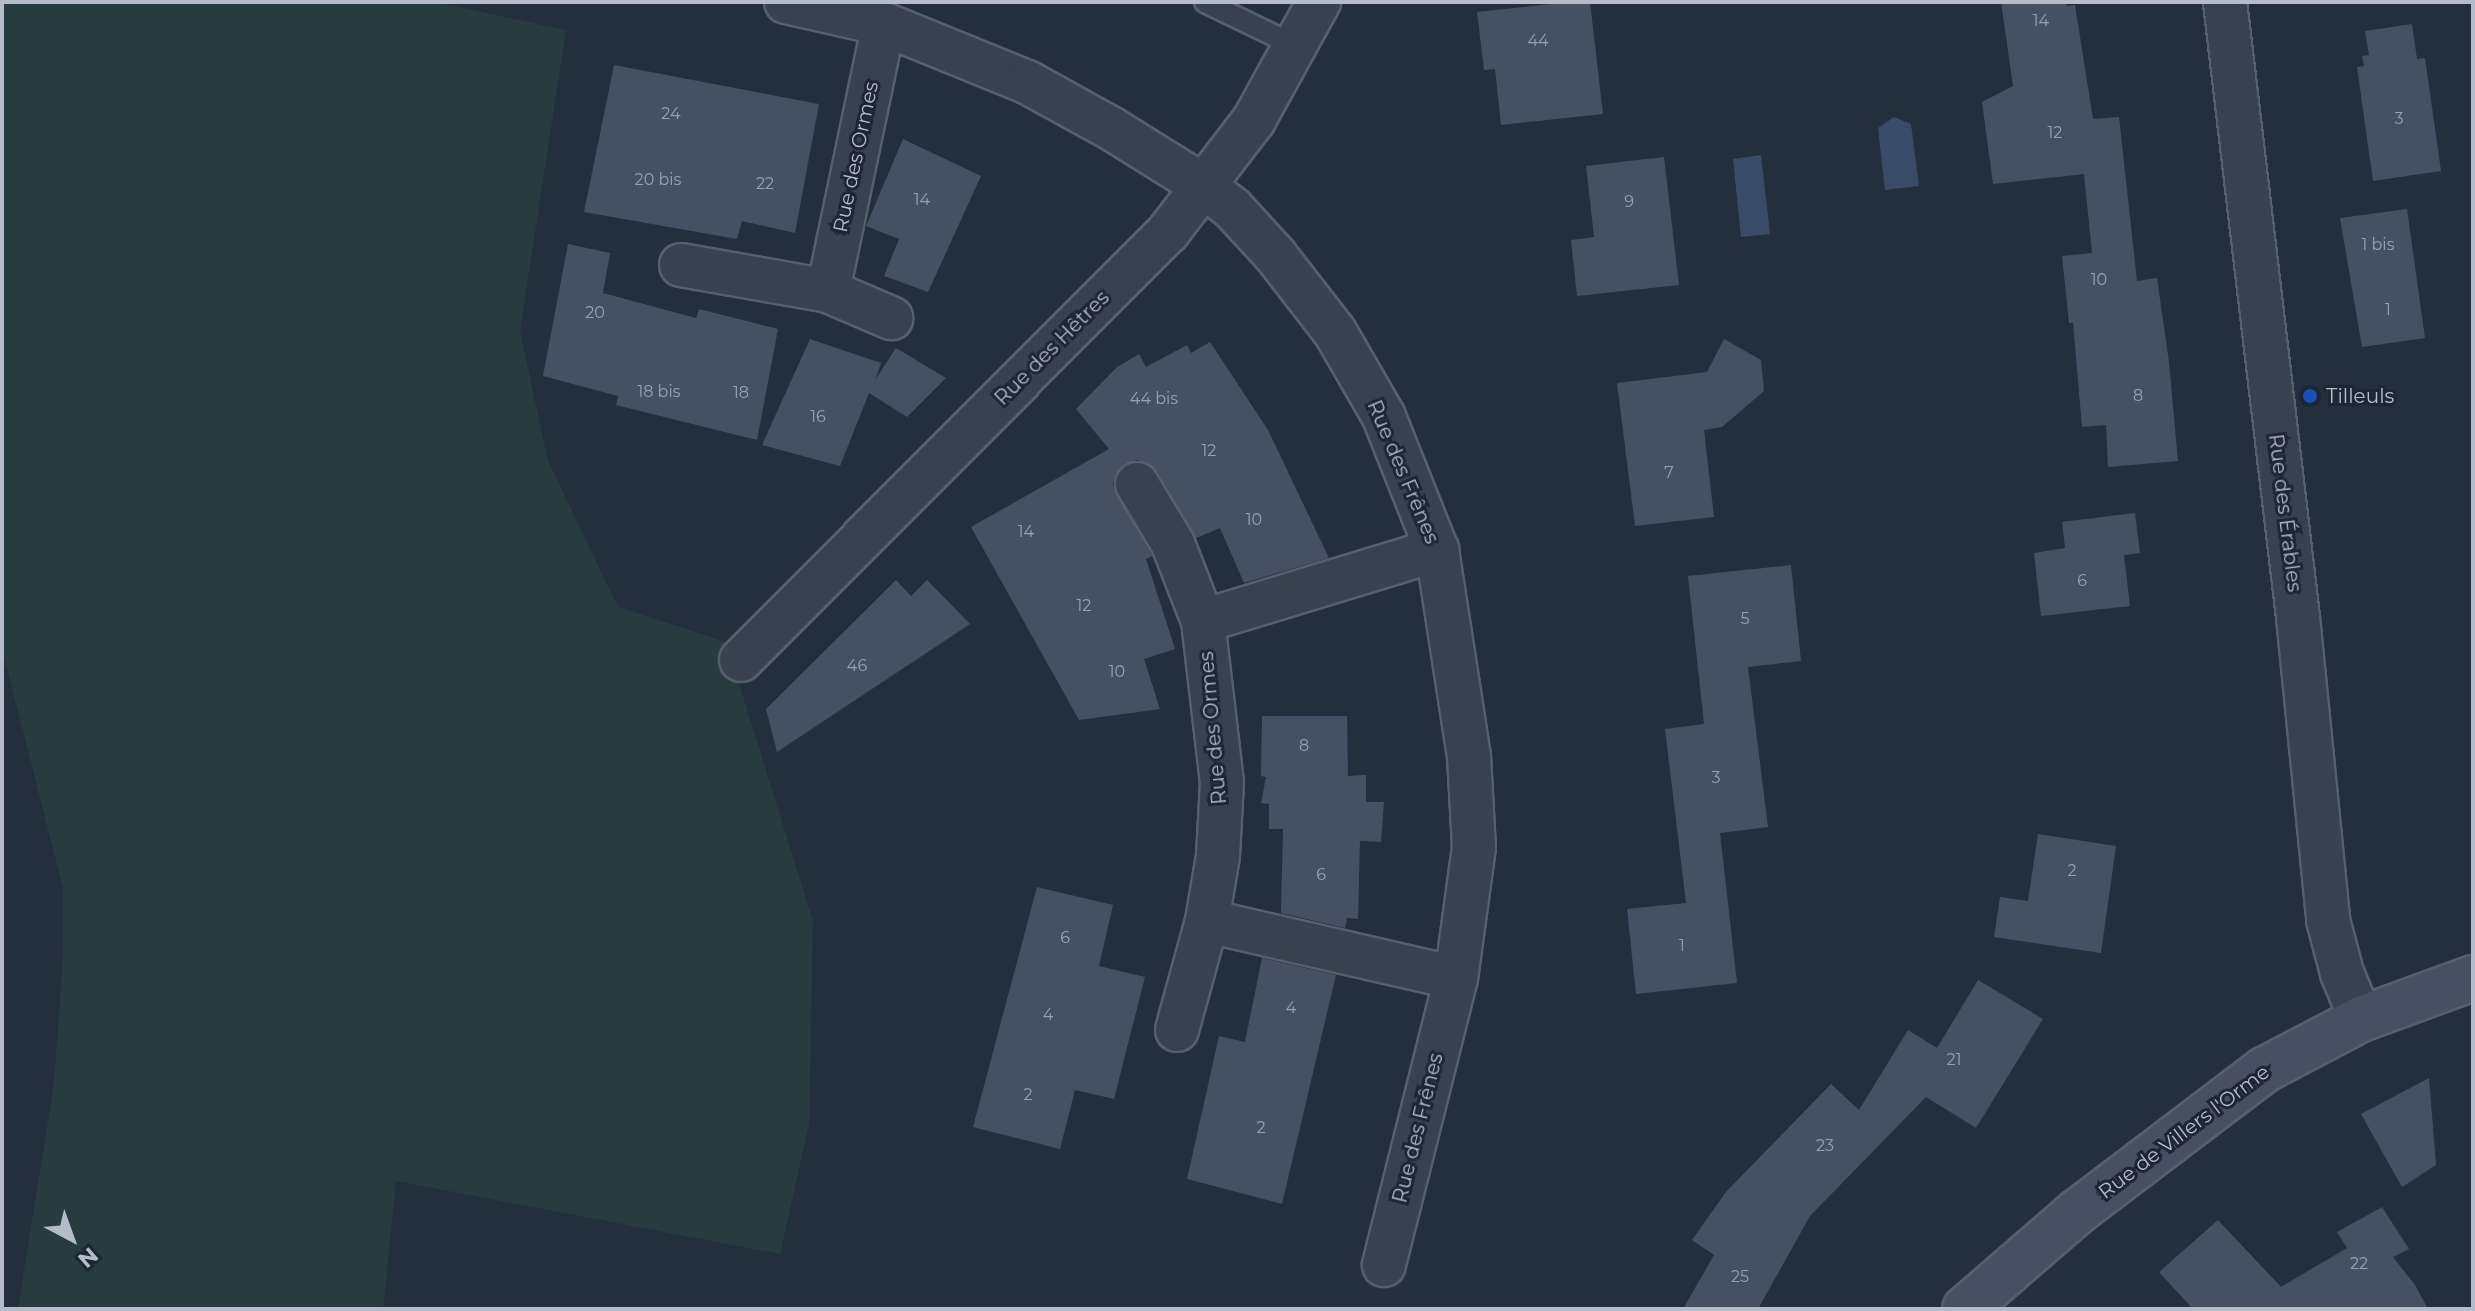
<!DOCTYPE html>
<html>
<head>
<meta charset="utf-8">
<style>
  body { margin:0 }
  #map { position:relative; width:2475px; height:1311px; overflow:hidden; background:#242f3e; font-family:Montserrat,sans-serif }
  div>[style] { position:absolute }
  .green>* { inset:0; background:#263c3f }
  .water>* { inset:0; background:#394c67 }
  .building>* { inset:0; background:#455162 }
  .roads { filter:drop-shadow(2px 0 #565f6c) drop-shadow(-2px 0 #565f6c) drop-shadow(0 2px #565f6c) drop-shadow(0 -2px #565f6c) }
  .service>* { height:20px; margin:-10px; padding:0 10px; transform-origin:10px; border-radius:10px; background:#38414e }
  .minor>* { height:42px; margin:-21px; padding:0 21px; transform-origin:21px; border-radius:21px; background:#38414e }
  .secondary>* { height:44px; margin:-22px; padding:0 22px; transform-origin:22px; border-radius:22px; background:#465061 }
  .dots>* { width:22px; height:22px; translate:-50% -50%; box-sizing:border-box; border:4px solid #1d2633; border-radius:50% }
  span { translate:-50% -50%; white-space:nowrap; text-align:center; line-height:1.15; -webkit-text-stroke:6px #1d2633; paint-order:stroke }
  .number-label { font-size:16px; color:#98a1af }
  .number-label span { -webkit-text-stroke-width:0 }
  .street-label { font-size:20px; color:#b4bcc9 }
  .poi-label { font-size:20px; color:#b4bcc9 }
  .left { translate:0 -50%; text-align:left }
  .frame { position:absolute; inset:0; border:4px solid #b4bcc9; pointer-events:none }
  .north { position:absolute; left:32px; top:1199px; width:80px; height:80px; -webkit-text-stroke:6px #1d2633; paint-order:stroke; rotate:139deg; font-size:22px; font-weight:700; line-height:32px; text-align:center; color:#b4bcc9 }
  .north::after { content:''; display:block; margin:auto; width:28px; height:36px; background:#b4bcc9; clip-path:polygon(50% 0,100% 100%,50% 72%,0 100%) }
</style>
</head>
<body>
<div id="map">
  <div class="green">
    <i style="clip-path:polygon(2px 2px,435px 2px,566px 30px,520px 331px,548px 461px,618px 607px,726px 642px,813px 921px,809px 1124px,780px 1254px,396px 1181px,383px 1309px,18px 1309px,54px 1083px,63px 958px,63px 888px,2px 649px)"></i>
  </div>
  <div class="water">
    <i style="clip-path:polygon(1894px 117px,1911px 124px,1919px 186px,1885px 190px,1878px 128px)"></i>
    <i style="clip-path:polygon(1761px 155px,1770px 234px,1741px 237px,1733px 159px)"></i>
  </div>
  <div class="building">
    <i style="clip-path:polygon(1569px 2px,1590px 2px,1603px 114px,1501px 125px,1495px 69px,1484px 70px,1477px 12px)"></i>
    <i style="clip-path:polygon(2001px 2px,2066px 2px,2067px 6px,2075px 5px,2093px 119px,2119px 117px,2137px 281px,2157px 278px,2169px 362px,2178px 461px,2108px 467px,2106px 425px,2082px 427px,2073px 323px,2069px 323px,2062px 256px,2092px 253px,2084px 174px,1993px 184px,1982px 102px,2013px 86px)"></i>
    <i style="clip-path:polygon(2412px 24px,2417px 59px,2425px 58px,2441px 171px,2373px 181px,2357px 67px,2364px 66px,2362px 56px,2369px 55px,2365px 31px)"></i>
    <i style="clip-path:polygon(614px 65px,819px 104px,795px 233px,742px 221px,737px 239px,584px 212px)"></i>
    <i style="clip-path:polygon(903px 139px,981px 176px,928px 292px,884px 276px,899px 239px,866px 226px)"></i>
    <i style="clip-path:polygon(1664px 157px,1679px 285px,1577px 296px,1571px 240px,1594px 237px,1586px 166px)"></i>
    <i style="clip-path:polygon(2407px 209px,2425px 338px,2362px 347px,2340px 218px)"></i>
    <i style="clip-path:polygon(568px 244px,610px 253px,603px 293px,696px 318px,699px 309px,778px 329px,757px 440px,616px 405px,618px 396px,543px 376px)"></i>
    <i style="clip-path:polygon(810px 339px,881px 363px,875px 380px,896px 348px,946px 378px,907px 417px,869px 393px,840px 466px,762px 445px)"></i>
    <i style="clip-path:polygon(1724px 339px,1761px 360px,1764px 391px,1722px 427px,1704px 430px,1714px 517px,1635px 526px,1617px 383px,1707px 372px)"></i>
    <i style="clip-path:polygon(1210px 342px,1268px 430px,1329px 558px,1244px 583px,1220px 528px,1196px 538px,1157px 471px,1148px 463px,1137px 460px,1124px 464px,1116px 473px,1113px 485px,1152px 556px,1146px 559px,1175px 649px,1144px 659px,1160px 709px,1079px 720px,971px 527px,1109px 449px,1076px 409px,1116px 368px,1139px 354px,1146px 367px,1187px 345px,1191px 353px)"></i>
    <i style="clip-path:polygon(2135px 513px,2140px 553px,2124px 555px,2130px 606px,2041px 616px,2034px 553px,2065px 548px,2062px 522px)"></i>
    <i style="clip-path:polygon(1791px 565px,1801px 661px,1748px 667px,1768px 827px,1720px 833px,1737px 983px,1636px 994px,1627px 909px,1686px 903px,1665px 729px,1704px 724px,1688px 576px)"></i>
    <i style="clip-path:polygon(896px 580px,911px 596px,927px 580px,970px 624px,777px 752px,766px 709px)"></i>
    <i style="clip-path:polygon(1262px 716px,1347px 716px,1348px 776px,1366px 775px,1366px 802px,1384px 802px,1381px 842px,1360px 841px,1358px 919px,1347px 918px,1345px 928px,1281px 913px,1283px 829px,1269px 829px,1269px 804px,1261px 803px,1266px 777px,1261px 776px)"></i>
    <i style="clip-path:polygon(2038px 834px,2116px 846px,2101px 953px,1994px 937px,2000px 897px,2028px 901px)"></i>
    <i style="clip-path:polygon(1037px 887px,1113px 905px,1099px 966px,1145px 977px,1114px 1099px,1075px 1090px,1060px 1149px,973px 1127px)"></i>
    <i style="clip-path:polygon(1262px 958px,1336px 975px,1282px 1204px,1187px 1179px,1219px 1036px,1245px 1042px)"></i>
    <i style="clip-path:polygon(1978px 980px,2043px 1019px,1976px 1128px,1926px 1097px,1810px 1216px,1758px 1309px,1683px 1309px,1714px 1255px,1692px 1240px,1726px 1192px,1831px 1084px,1859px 1110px,1908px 1030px,1937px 1048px)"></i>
    <i style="clip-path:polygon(2429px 1078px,2436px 1165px,2402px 1187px,2361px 1114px)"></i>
    <i style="clip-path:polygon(2382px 1207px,2409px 1249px,2393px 1257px,2415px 1285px,2428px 1309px,2193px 1309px,2159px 1272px,2218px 1220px,2281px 1287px,2347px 1248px,2337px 1232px)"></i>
  </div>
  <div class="roads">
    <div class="service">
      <i style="left:1205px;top:2px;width:103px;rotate:25.8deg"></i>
    </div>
    <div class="minor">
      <i style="left:786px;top:2px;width:100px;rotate:12.7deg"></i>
      <i style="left:884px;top:24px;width:154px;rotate:22.1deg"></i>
      <i style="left:1027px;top:82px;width:97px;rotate:28.9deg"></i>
      <i style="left:1112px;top:129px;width:110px;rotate:31.9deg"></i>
      <i style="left:1205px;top:187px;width:36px;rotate:38deg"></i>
      <i style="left:1233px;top:209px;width:64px;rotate:47.5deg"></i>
      <i style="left:1276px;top:256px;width:96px;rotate:52.2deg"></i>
      <i style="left:1335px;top:332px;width:98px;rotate:60deg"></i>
      <i style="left:1384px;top:417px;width:143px;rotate:68.3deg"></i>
      <i style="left:1437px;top:550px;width:208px;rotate:81.2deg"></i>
      <i style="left:1469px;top:756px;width:91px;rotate:86.9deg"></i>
      <i style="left:1474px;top:847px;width:132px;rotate:97.8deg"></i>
      <i style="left:1456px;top:978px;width:296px;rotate:104.1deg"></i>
      <i style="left:2225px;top:2px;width:619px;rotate:83.23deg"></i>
      <i style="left:2298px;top:617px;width:304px;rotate:84.3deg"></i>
      <i style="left:2328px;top:920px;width:55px;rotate:75.2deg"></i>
      <i style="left:2342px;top:973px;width:50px;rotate:67.6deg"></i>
      <i style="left:681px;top:265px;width:149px;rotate:10deg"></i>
      <i style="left:828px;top:291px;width:69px;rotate:23.2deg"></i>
      <i style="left:828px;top:291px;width:273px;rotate:-78.2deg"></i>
      <i style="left:1137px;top:484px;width:70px;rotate:59deg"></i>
      <i style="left:1173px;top:544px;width:83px;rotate:68.7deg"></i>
      <i style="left:1203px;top:621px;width:162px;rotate:83.3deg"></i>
      <i style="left:1222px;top:782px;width:74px;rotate:93.1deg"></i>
      <i style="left:1218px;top:856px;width:66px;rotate:99.6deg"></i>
      <i style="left:1207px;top:921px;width:113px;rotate:105.4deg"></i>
      <i style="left:1203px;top:621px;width:245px;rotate:-16.9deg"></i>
      <i style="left:741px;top:660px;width:605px;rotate:-45.07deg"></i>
      <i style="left:1168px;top:232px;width:141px;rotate:-52.5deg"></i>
      <i style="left:1254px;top:120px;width:135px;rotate:-61.2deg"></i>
      <i style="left:1207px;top:921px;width:255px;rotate:12.9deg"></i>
    </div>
    <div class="secondary">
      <i style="left:1965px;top:1309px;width:148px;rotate:-40.9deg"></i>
      <i style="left:2077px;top:1212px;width:235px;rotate:-37.2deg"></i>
      <i style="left:2264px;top:1070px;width:110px;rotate:-27.7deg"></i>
      <i style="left:2361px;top:1019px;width:119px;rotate:-20.1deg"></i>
    </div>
  </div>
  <div class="dots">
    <i style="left:2310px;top:396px;background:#1a4fb4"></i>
  </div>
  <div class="number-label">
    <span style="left:2041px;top:21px">14</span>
    <span style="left:1538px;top:41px">44</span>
    <span style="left:671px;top:114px">24</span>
    <span style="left:2399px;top:119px">3</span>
    <span style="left:2055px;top:133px">12</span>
    <span style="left:658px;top:180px">20 bis</span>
    <span style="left:765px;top:184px">22</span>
    <span style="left:922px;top:200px">14</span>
    <span style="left:1629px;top:202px">9</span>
    <span style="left:2378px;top:245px">1 bis</span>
    <span style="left:2099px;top:280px">10</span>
    <span style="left:2388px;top:310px">1</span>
    <span style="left:595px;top:313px">20</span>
    <span style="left:659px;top:392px">18 bis</span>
    <span style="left:741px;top:393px">18</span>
    <span style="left:2138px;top:396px">8</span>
    <span style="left:1154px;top:399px">44 bis</span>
    <span style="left:818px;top:417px">16</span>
    <span style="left:1209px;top:451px">12</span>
    <span style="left:1669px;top:473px">7</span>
    <span style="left:1254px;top:520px">10</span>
    <span style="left:1026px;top:532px">14</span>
    <span style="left:2082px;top:581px">6</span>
    <span style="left:1084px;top:606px">12</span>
    <span style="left:1745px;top:619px">5</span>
    <span style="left:857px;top:666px">46</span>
    <span style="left:1117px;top:672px">10</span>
    <span style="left:1304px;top:746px">8</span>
    <span style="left:1716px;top:778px">3</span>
    <span style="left:2072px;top:871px">2</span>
    <span style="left:1321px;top:875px">6</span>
    <span style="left:1065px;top:938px">6</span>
    <span style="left:1682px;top:946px">1</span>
    <span style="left:1291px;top:1008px">4</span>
    <span style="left:1048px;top:1015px">4</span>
    <span style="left:1954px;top:1060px">21</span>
    <span style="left:1028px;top:1095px">2</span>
    <span style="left:1261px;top:1128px">2</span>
    <span style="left:1825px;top:1146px">23</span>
    <span style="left:2359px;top:1264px">22</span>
    <span style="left:1740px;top:1277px">25</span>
  </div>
  <div class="street-label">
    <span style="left:856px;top:157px;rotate:-78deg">Rue des Ormes</span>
    <span style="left:1052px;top:348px;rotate:-45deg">Rue des Hêtres</span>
    <span style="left:1403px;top:472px;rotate:67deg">Rue des Frênes</span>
    <span style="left:2285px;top:513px;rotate:83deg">Rue des Érables</span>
    <span style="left:1213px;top:728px;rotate:-95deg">Rue des Ormes</span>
    <span style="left:1418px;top:1128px;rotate:-76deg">Rue des Frênes</span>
    <span style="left:2184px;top:1132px;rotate:-37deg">Rue de Villers l'Orme</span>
  </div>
  <div class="poi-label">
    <span class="left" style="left:2326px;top:396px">Tilleuls</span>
  </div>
  <div class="frame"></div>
  <div class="north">N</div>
</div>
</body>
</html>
